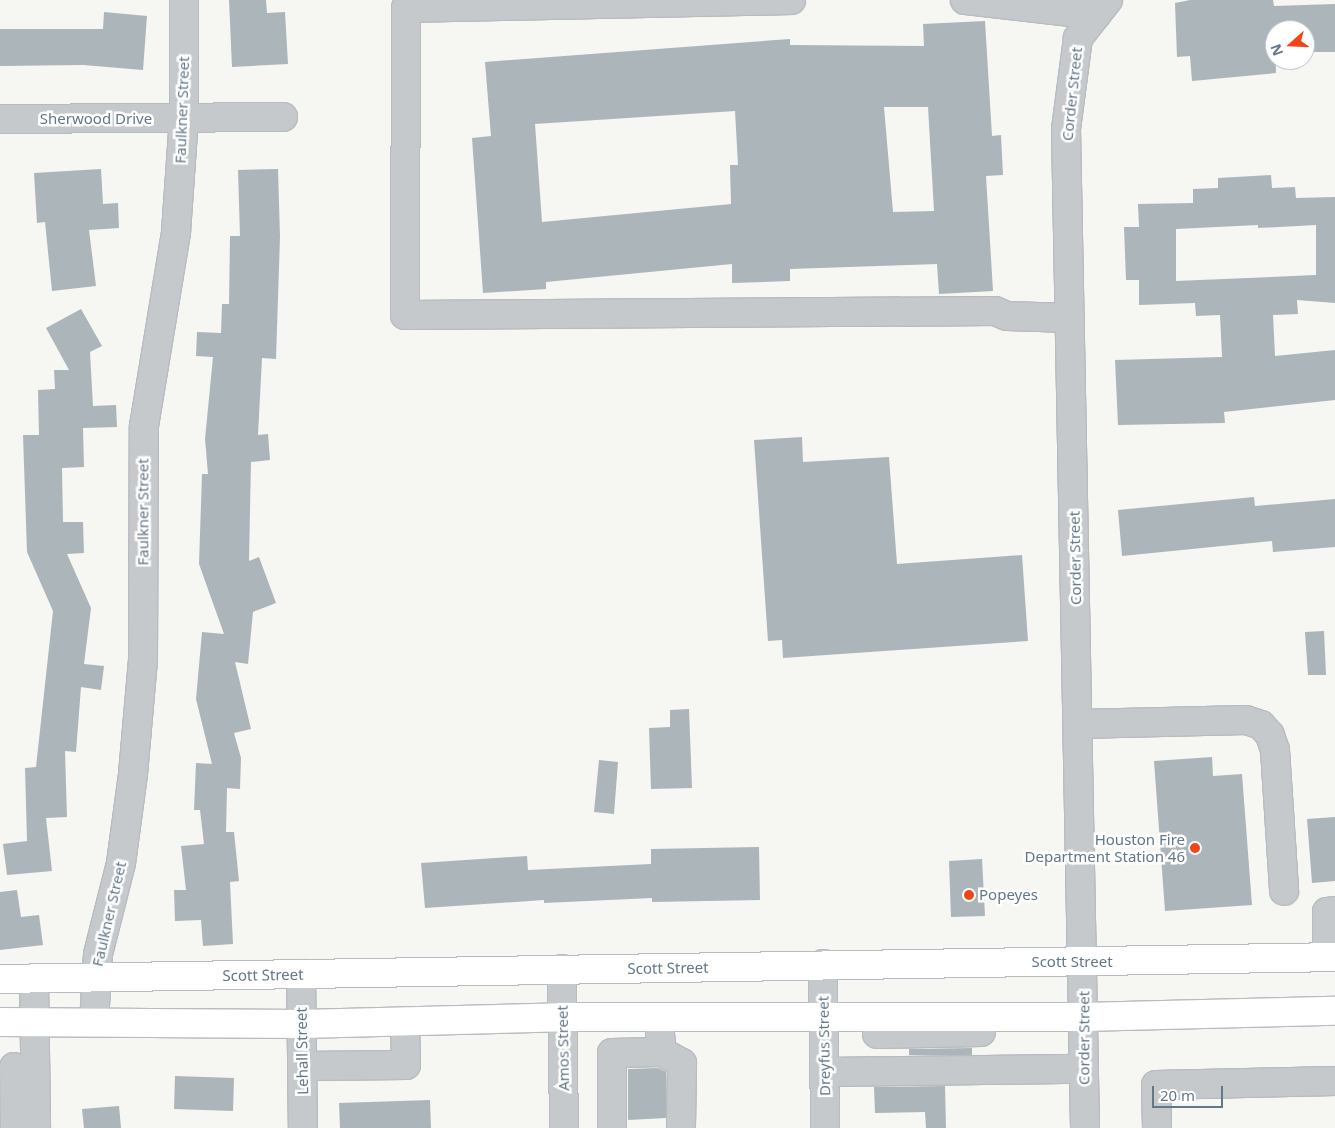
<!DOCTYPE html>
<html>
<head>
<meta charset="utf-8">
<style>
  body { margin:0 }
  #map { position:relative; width:1335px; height:1128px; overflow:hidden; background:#f6f6f2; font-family:"Noto Sans",sans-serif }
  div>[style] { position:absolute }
  .building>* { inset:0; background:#acb5ba }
  .roads { filter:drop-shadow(1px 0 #b8bcc0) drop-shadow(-1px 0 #b8bcc0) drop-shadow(0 1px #b8bcc0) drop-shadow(0 -1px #b8bcc0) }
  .minor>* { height:28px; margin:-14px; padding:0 14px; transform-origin:14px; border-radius:14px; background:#c5c9cc }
  .major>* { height:28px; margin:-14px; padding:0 14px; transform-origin:14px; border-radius:14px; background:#fff }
  .dots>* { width:14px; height:14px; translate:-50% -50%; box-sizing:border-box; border:2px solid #fff; border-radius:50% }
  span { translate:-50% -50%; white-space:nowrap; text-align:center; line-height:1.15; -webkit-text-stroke:5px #fff; paint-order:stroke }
  .street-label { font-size:15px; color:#637786 }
  .poi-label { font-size:15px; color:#637786 }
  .right { translate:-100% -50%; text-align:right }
  .left { translate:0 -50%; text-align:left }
  .north { position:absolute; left:1265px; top:20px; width:50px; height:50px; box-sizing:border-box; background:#fff; border:1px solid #c1c9cf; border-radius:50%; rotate:250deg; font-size:14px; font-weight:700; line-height:20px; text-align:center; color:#637786 }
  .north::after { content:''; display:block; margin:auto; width:18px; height:22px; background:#f14518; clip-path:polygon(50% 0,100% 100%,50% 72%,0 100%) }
  .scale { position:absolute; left:1152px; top:1086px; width:71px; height:22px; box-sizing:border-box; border:2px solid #637786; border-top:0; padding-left:6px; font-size:15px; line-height:18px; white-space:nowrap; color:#637786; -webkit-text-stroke:4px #fff; paint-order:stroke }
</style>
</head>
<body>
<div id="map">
  <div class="building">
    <i style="clip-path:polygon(229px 0,266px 0,267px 13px,285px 12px,288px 64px,232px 67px)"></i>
    <i style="clip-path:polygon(1190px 0,1273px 0,1274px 6px,1335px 4px,1335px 52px,1305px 52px,1305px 30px,1275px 30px,1276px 73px,1192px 81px,1190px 56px,1177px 57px,1175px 3px)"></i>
    <i style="clip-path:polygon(104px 12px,147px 16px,143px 70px,83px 65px,0 66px,0 29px,103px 29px)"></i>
    <i style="clip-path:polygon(evenodd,985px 21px,992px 136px,1001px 135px,1003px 175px,986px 176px,993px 291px,939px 294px,937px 264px,790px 269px,790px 281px,732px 283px,732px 264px,546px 282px,546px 289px,483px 293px,472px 138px,491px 136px,485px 62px,790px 39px,790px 45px,924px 46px,923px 24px,985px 21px,884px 107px,928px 107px,934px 211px,893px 212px,884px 107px,985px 21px,735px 111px,738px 165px,730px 165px,731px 204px,542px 222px,535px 124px,735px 111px)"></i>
    <i style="clip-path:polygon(101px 169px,103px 204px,118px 203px,119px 228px,89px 230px,96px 286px,52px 291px,45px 222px,37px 223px,34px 173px)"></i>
    <i style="clip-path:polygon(278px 169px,280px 237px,276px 359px,262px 358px,258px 435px,268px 434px,270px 460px,251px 462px,249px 561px,259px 557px,276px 603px,253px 612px,248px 664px,235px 662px,251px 729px,234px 733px,241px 758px,240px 789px,227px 788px,226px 832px,234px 832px,239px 881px,230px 882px,233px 944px,203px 946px,201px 920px,175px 921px,174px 890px,186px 890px,181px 846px,204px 844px,200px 810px,194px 810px,196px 763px,212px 764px,196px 699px,202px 632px,224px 634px,199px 564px,202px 474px,208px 474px,205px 439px,213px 357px,196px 356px,197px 332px,221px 333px,222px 304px,229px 304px,230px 236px,240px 236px,238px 170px)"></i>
    <i style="clip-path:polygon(evenodd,1271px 175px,1272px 188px,1295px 187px,1296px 198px,1335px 197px,1335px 303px,1297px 300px,1298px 314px,1273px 315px,1275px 356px,1335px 350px,1335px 400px,1224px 412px,1225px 423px,1118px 425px,1115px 360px,1222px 357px,1220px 315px,1196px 316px,1195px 303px,1139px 305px,1139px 280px,1126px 280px,1124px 227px,1139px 227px,1138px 204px,1193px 203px,1193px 189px,1218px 188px,1218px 178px,1271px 175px,1258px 225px,1258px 228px,1316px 225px,1316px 275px,1176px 281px,1176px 229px,1258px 225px)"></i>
    <i style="clip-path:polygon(81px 309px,102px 346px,90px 352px,93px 406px,116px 405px,117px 427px,83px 428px,84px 467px,62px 468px,63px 522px,83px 522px,84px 553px,67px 554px,91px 608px,84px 664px,104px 666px,101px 690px,81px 687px,76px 752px,65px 751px,67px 817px,46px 818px,52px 871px,7px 875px,3px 844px,27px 841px,25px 768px,36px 767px,53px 611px,27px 552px,23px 435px,39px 435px,38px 390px,55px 389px,54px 370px,69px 370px,46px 328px)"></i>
    <i style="clip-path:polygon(802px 437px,803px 462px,889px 457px,897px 564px,1022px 555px,1028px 641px,783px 658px,782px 640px,768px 641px,754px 440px)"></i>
    <i style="clip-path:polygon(1254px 497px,1255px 506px,1335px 499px,1335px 547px,1273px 552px,1272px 541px,1122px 556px,1118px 510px)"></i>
    <i style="clip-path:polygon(1324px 631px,1326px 675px,1308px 675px,1305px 632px)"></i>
    <i style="clip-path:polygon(689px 709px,692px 788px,651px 789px,649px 728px,670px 727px,670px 710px)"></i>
    <i style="clip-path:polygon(1212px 757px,1213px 776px,1242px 774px,1252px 905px,1165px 911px,1154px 761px)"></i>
    <i style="clip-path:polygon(599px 760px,618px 762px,614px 814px,594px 812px)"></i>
    <i style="clip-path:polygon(1335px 817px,1335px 881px,1312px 883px,1307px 819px)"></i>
    <i style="clip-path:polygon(759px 847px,760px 900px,652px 902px,652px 898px,544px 903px,544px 900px,425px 908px,421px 863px,527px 856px,528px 870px,651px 864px,651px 849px)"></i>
    <i style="clip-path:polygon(982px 859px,985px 916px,951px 917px,949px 861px)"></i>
    <i style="clip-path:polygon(17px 890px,21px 917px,39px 915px,43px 945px,0 950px,0 892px)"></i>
    <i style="clip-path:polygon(972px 1048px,972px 1055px,909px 1055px,909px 1049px)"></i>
    <i style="clip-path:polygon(658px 1068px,666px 1072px,666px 1118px,628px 1120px,628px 1069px)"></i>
    <i style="clip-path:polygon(175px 1076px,234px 1078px,233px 1111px,174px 1109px)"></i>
    <i style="clip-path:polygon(945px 1086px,946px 1128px,926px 1128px,925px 1112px,875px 1113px,874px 1087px)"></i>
    <i style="clip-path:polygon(430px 1100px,431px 1128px,340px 1128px,339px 1103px)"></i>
    <i style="clip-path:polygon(119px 1106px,121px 1128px,84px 1128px,82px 1109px)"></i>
  </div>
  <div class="roads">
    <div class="minor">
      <i style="left:791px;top:0;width:385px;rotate:178.8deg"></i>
      <i style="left:406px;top:8px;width:307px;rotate:90.2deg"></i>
      <i style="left:405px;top:315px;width:590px;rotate:-0.39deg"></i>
      <i style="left:995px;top:311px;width:13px;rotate:23deg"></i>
      <i style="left:1007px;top:316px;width:63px;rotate:1.8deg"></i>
      <i style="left:965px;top:0;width:132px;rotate:6.5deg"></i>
      <i style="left:0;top:119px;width:283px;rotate:-0.4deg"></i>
      <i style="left:1079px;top:724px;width:167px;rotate:-1.4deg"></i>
      <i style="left:1246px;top:720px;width:16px;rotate:18deg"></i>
      <i style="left:1261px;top:725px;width:13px;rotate:48deg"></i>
      <i style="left:1270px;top:735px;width:16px;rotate:72deg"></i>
      <i style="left:1275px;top:750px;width:141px;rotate:86.3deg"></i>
      <i style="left:1327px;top:957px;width:45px;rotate:-90deg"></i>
      <i style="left:1327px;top:912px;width:8px;rotate:-7deg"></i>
      <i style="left:823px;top:964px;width:164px;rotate:89.3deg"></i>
      <i style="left:562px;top:969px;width:159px;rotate:89.3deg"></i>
      <i style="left:301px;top:974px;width:154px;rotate:89.3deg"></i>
      <i style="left:34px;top:979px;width:149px;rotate:89.2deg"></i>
      <i style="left:94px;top:1023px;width:69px;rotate:-86.7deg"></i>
      <i style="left:98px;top:954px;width:94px;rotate:-75.8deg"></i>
      <i style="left:121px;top:863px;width:90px;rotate:-82.3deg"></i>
      <i style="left:133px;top:774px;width:114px;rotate:-85deg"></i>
      <i style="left:143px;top:660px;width:234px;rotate:-89.8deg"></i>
      <i style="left:144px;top:426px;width:197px;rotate:-80.6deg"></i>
      <i style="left:176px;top:232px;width:114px;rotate:-86deg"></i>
      <i style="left:184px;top:118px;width:118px;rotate:-90deg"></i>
      <i style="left:660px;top:1034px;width:18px;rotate:84deg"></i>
      <i style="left:662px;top:1052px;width:23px;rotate:29deg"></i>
      <i style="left:682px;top:1063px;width:65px;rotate:90.9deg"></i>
      <i style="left:877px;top:1034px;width:104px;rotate:-1.1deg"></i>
      <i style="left:302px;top:1066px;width:104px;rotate:-0.6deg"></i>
      <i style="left:406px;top:1065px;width:44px;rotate:-91.3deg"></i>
      <i style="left:14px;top:1067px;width:61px;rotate:89.1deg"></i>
      <i style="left:824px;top:1072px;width:260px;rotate:-0.7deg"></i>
      <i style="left:612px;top:1128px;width:75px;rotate:-90deg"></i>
      <i style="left:612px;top:1053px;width:50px;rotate:-1.1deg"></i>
      <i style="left:1085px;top:1128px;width:999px;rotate:-91.09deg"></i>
      <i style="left:1066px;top:129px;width:92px;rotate:-82.5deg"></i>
      <i style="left:1078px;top:38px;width:48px;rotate:-51.7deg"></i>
      <i style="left:1157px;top:1128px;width:43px;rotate:-91.3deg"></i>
      <i style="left:1156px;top:1085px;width:179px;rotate:-1.3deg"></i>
    </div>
    <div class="major">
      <i style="left:0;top:979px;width:1335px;rotate:-0.94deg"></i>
      <i style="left:0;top:1022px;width:302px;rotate:0.4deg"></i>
      <i style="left:302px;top:1024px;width:261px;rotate:-1.5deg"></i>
      <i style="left:563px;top:1017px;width:519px"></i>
      <i style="left:1082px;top:1017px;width:253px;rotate:-1.4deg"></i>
    </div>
  </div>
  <div class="dots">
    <i style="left:1195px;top:848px;background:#f14518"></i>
    <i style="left:969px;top:895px;background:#f14518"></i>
  </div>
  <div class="street-label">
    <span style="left:1072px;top:94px;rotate:-84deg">Corder Street</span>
    <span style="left:182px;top:110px;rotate:-88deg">Faulkner Street</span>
    <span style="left:96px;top:119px">Sherwood Drive</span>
    <span style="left:143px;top:512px;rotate:-90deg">Faulkner Street</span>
    <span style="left:1075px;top:558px;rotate:-91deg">Corder Street</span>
    <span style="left:109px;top:914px;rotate:-77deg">Faulkner Street</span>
    <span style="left:1072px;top:962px">Scott Street</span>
    <span style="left:668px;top:968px;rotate:-1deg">Scott Street</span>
    <span style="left:263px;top:975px;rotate:-1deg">Scott Street</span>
    <span style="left:1084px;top:1038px;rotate:-90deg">Corder Street</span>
    <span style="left:824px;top:1046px;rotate:-91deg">Dreyfus Street</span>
    <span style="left:563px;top:1048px;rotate:-91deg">Amos Street</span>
    <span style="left:302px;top:1051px;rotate:-91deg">Lehall Street</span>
  </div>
  <div class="poi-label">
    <span class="right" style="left:1185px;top:848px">Houston Fire<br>Department Station 46</span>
    <span class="left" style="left:979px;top:895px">Popeyes</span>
  </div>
  <div class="north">N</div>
  <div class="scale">20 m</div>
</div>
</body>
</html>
